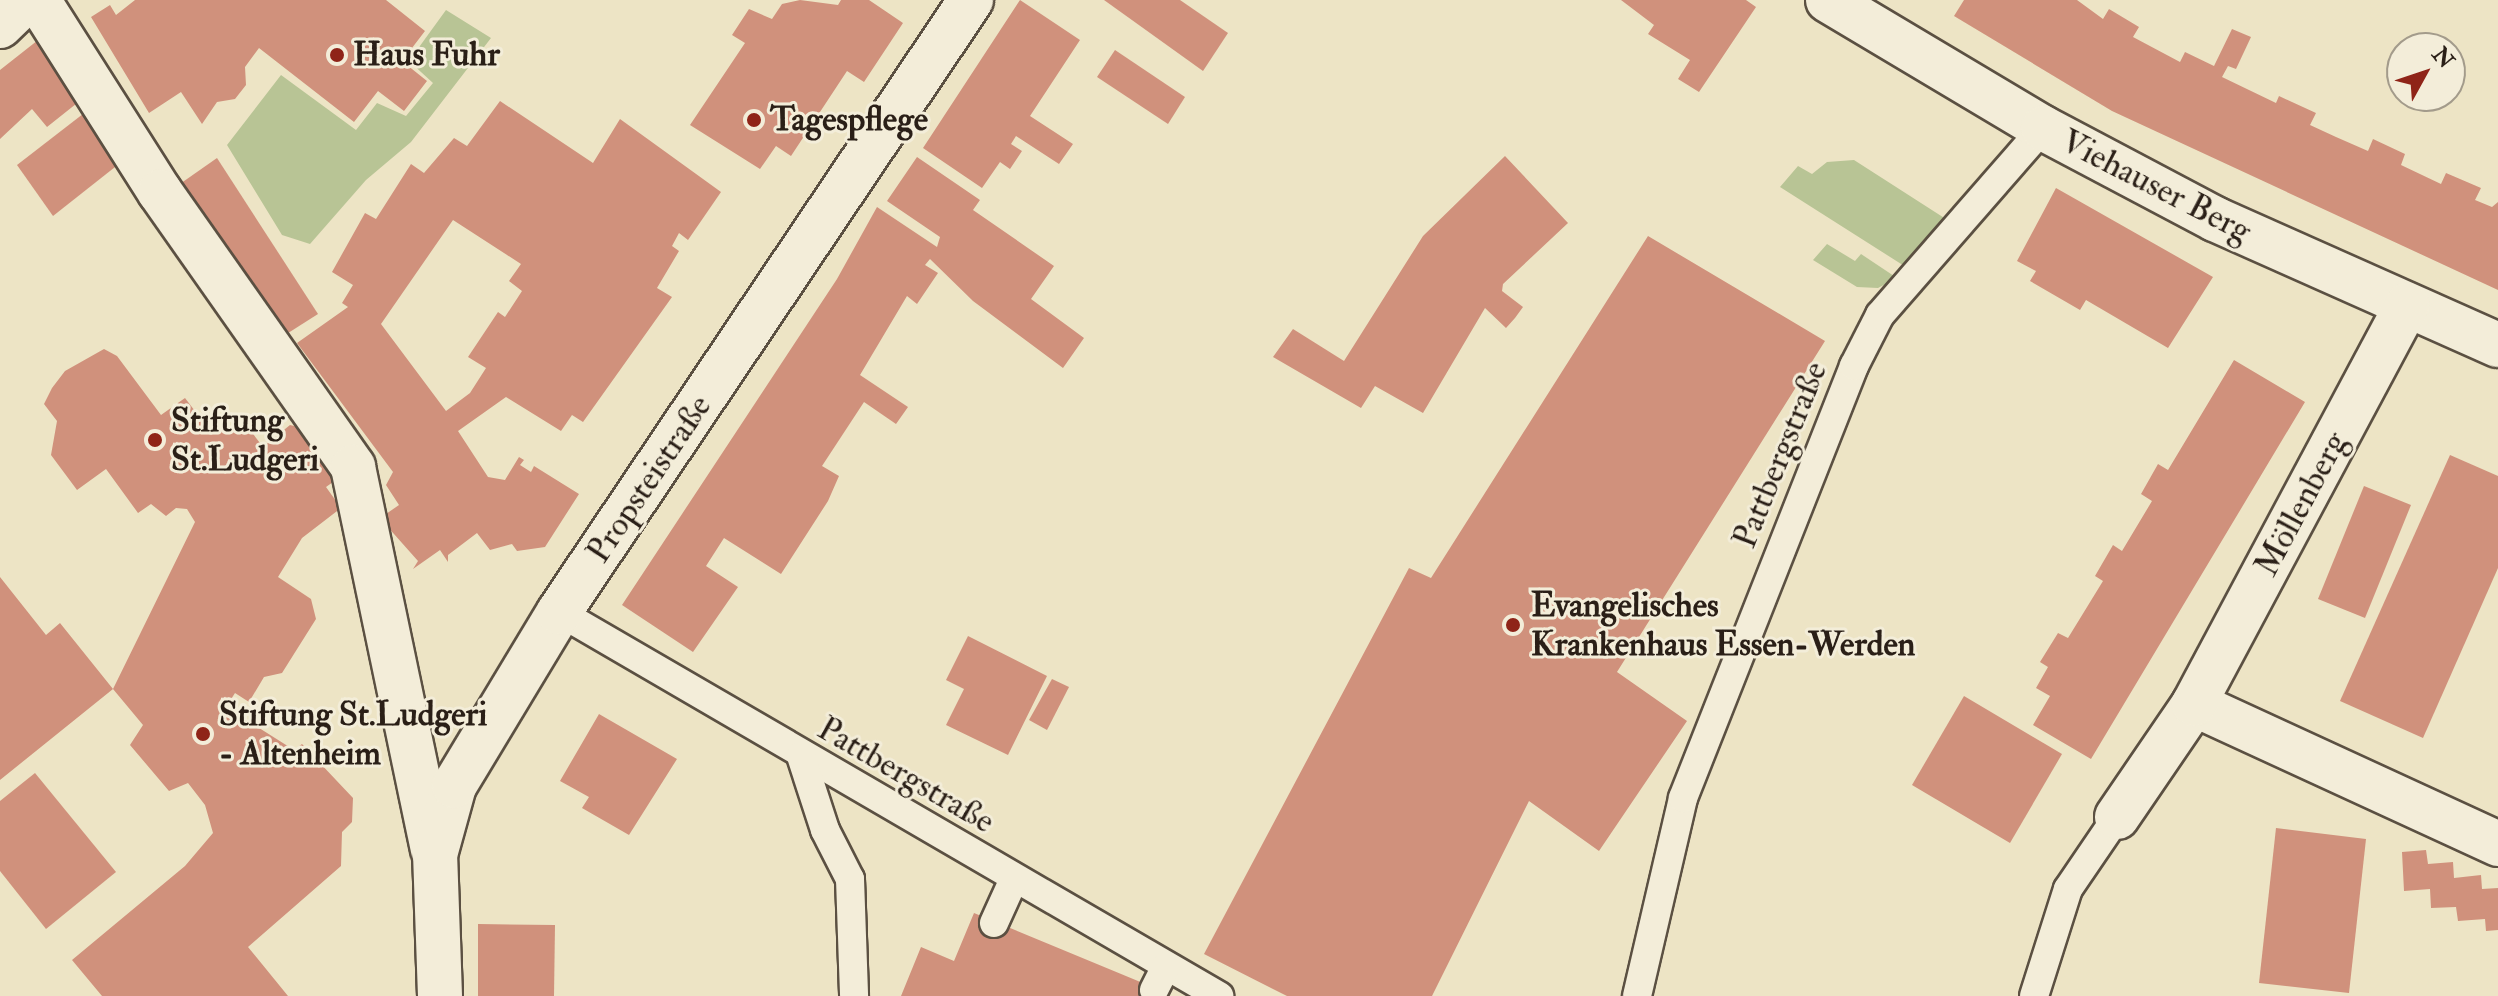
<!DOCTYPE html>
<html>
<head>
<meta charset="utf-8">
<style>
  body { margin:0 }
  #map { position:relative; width:2498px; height:996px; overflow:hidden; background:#ede4c5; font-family:"IM FELL Double Pica",serif }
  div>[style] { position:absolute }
  .green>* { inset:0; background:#b8c495 }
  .building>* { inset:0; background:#d0917c }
  .roads { filter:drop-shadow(2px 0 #5b5042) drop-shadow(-2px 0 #5b5042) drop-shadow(0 2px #5b5042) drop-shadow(0 -2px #5b5042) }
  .lane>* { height:28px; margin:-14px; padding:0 14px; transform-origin:14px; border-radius:14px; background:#f3edd9 }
  .street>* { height:44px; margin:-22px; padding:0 22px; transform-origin:22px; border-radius:22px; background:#f3edd9 }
  .dots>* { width:22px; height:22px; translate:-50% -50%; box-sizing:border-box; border:4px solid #f3edd9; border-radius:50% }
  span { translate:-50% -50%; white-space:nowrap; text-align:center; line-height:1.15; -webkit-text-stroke:6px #f3edd9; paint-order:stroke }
  .poi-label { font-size:34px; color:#2a1f17; font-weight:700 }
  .left { translate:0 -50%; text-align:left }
  .street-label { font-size:34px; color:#2a1f17 }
  .north { position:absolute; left:2386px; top:32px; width:80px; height:80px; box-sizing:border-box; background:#f3edd9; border:2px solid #a39b8b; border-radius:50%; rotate:50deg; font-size:22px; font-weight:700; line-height:32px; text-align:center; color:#2a1f17 }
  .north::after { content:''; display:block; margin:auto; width:28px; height:36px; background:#8f2418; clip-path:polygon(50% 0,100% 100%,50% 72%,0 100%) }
</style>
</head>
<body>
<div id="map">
  <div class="green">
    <i style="clip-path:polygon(446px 10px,491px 38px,411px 142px,366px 180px,310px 244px,282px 235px,227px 145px,281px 75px,356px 130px,377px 103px,406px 116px,433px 83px,409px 61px)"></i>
    <i style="clip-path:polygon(1854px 160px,1949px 221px,1909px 269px,1780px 187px,1798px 166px,1812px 174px,1827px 162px)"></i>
    <i style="clip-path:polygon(1827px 244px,1855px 261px,1861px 254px,1897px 278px,1878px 288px,1857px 287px,1813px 260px)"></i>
  </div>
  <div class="building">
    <i style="clip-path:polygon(135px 0,386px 0,425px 31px,402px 61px,427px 81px,404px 111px,378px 91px,354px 122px,259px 48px,245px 67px,246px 85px,235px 99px,217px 102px,202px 124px,181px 92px,149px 113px,91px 17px,110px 5px,116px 15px)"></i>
    <i style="clip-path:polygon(800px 0,838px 5px,841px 0,869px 0,903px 23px,864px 82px,847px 71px,791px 156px,776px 146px,760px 169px,690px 125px,745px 43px,732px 35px,749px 9px,772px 19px,782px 4px)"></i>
    <i style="clip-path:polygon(1020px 0,1080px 40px,1030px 116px,1073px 144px,1059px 164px,1016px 136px,1011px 144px,1022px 151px,1010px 169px,1000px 162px,982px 188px,923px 148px)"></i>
    <i style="clip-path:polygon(1104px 0,1180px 0,1228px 33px,1203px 71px)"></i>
    <i style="clip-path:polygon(1621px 0,1746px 0,1756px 7px,1699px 92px,1678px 79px,1690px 60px,1648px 34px,1654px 25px)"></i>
    <i style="clip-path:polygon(1964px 0,2077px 0,2103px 19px,2109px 9px,2139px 27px,2133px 37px,2180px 62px,2185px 52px,2214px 66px,2232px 29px,2251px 37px,2236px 69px,2228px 66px,2222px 77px,2276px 103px,2279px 96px,2316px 113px,2310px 125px,2336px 137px,2368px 151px,2373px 139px,2405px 154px,2401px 165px,2441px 184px,2446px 173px,2481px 188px,2475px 200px,2492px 207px,2498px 202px,2498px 290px,2112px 111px,1954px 16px)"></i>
    <i style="clip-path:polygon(47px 33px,86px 96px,47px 127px,32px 109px,0 139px,0 70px)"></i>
    <i style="clip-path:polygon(1115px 50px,1185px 97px,1168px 124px,1097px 77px)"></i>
    <i style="clip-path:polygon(evenodd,500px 101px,593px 163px,620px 119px,721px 192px,688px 240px,679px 233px,672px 246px,679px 251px,657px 288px,672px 297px,583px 422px,572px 415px,561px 431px,506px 397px,458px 431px,488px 477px,505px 480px,519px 457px,524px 460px,520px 465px,531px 472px,534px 466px,579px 494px,545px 547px,517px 551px,512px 544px,490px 550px,477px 533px,448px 555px,448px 562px,440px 550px,413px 569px,418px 561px,386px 525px,386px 514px,399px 505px,386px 485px,393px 472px,297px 343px,348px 307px,342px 303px,353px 285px,332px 272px,365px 213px,376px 219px,411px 164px,424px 173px,454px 138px,467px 146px,500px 101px,453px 220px,521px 264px,509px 281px,522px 291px,505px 317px,498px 312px,468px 357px,486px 368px,470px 393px,446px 411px,381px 324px,453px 220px)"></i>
    <i style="clip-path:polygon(92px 107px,129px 156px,53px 216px,17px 165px)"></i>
    <i style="clip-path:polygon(1505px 156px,1568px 223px,1503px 284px,1502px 291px,1523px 307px,1515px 318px,1506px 328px,1485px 308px,1423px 413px,1375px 386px,1361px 408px,1273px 357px,1293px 329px,1344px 361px,1423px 236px)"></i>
    <i style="clip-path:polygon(917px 157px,980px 200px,973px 210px,1054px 266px,1031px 299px,1084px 338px,1063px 368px,973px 301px,930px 259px,925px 265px,938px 273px,917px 304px,907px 296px,860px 375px,908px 407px,896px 424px,864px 402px,822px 466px,839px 476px,828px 501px,781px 574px,724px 538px,706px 566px,738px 587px,693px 652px,622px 605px,837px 279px,877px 207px,937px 247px,940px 237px,887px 201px)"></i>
    <i style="clip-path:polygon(217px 158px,318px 314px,285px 335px,177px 186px)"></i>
    <i style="clip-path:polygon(2056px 188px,2213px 277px,2168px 348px,2086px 300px,2080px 310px,2030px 281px,2036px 271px,2017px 261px)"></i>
    <i style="clip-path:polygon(1648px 236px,1825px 341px,1617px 672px,1687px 721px,1599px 851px,1529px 801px,1432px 996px,1287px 996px,1204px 954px,1409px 568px,1431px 578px)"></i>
    <i style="clip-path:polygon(104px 349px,117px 356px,161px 415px,185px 398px,201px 419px,230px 432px,244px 422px,263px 447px,290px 425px,310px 430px,340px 477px,326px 487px,341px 508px,302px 538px,278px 577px,311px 599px,316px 619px,282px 673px,264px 677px,249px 702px,235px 693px,226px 707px,294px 750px,302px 744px,353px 798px,352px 822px,342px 832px,341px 866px,248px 947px,288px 996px,102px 996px,72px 960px,185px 866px,213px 833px,205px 805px,188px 783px,169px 791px,130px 745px,143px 725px,113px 689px,195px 522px,187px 509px,176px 508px,166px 516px,151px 504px,138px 513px,106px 469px,77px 490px,51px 455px,57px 421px,44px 404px,52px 388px,65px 371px)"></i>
    <i style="clip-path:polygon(2234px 360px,2305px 402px,2091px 759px,2033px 725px,2050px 696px,2036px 688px,2048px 667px,2040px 662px,2058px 633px,2068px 638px,2103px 581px,2095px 576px,2113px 545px,2122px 551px,2152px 501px,2141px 494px,2158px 464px,2168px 470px)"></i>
    <i style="clip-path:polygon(2450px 455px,2498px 476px,2498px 568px,2423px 738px,2340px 701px)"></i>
    <i style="clip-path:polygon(2364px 486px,2411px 505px,2365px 618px,2318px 599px)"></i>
    <i style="clip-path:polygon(0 577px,46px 635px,60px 623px,113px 689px,0 780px)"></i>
    <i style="clip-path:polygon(968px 636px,1047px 676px,1008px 755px,946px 725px,964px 689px,946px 680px)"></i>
    <i style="clip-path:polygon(1052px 679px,1069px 687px,1047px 730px,1029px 720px)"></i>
    <i style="clip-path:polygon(1964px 696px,2062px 754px,2010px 843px,1912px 785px)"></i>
    <i style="clip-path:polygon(599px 714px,677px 759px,629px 835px,582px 808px,589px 797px,560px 781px)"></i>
    <i style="clip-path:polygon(35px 773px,116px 872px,46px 929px,0 871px,0 801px)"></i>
    <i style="clip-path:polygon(2276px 828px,2366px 839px,2349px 993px,2259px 983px)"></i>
    <i style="clip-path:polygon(2426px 850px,2428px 864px,2453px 862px,2454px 878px,2481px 875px,2482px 889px,2498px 888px,2498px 930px,2486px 931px,2485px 919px,2458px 921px,2456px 907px,2431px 908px,2430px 889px,2404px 891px,2402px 852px)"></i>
    <i style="clip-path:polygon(974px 913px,1138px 981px,1168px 996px,901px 996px,921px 947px,954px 961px)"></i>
    <i style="clip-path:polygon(478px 924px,555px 925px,554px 996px,478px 996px)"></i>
  </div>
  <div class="roads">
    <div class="lane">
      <i style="left:559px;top:612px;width:764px;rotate:30.19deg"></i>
      <i style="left:801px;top:756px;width:78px;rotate:72deg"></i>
      <i style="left:825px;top:830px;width:55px;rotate:63deg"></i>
      <i style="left:850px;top:879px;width:117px;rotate:88deg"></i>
      <i style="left:994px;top:923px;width:48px;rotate:-65.6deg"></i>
      <i style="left:1154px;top:990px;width:27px;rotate:-63deg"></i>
      <i style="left:1637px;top:996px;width:203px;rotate:-76.9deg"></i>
      <i style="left:1683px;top:798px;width:465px;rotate:-68.4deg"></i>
      <i style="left:1854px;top:366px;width:57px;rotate:-63deg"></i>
      <i style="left:1880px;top:315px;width:248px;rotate:-48.9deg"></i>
      <i style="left:2034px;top:996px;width:112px;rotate:-72.4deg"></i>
      <i style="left:2068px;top:889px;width:87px;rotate:-55.8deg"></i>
    </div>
    <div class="street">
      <i style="left:38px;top:0;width:227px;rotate:57.6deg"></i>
      <i style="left:160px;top:192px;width:336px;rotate:54.9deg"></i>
      <i style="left:353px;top:467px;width:390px;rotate:78.2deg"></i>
      <i style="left:1828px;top:0;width:250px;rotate:30.8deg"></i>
      <i style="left:2043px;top:128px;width:195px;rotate:27.9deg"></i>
      <i style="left:2215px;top:219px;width:310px;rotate:24deg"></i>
      <i style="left:0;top:26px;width:37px;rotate:-44deg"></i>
      <i style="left:2194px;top:704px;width:335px;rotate:24.7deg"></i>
      <i style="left:2117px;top:817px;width:137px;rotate:-55.7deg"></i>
      <i style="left:2194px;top:704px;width:452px;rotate:-61.9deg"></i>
      <i style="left:440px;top:996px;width:141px;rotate:-92deg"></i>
      <i style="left:435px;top:855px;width:72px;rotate:-74.6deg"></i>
      <i style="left:454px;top:786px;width:203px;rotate:-58.9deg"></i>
      <i style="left:559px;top:612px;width:738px;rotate:-56.05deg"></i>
    </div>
  </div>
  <div class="dots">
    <i style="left:337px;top:55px;background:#8f2418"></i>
    <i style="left:754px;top:120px;background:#8f2418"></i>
    <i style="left:155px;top:440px;background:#8f2418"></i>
    <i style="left:1513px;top:625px;background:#8f2418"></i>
    <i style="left:203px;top:734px;background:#8f2418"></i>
  </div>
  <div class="poi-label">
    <span class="left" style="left:353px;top:55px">Haus Fuhr</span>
    <span class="left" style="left:770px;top:120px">Tagespflege</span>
    <span class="left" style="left:171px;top:440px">Stiftung<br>St.Ludgeri</span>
    <span class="left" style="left:1531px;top:625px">Evangelisches<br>Krankenhaus Essen-Werden</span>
    <span class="left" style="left:219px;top:734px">Stiftung St.Ludgeri<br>- Altenheim</span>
  </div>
  <div class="street-label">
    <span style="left:2156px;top:186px;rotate:27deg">Viehauser Berg</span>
    <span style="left:1780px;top:455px;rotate:-68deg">Pattbergstraße</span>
    <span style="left:649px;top:479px;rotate:-56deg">Propsteistraße</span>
    <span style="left:2301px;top:504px;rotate:-62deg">Möllenberg</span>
    <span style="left:906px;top:775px;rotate:30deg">Pattbergstraße</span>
  </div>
  <div class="north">N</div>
</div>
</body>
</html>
